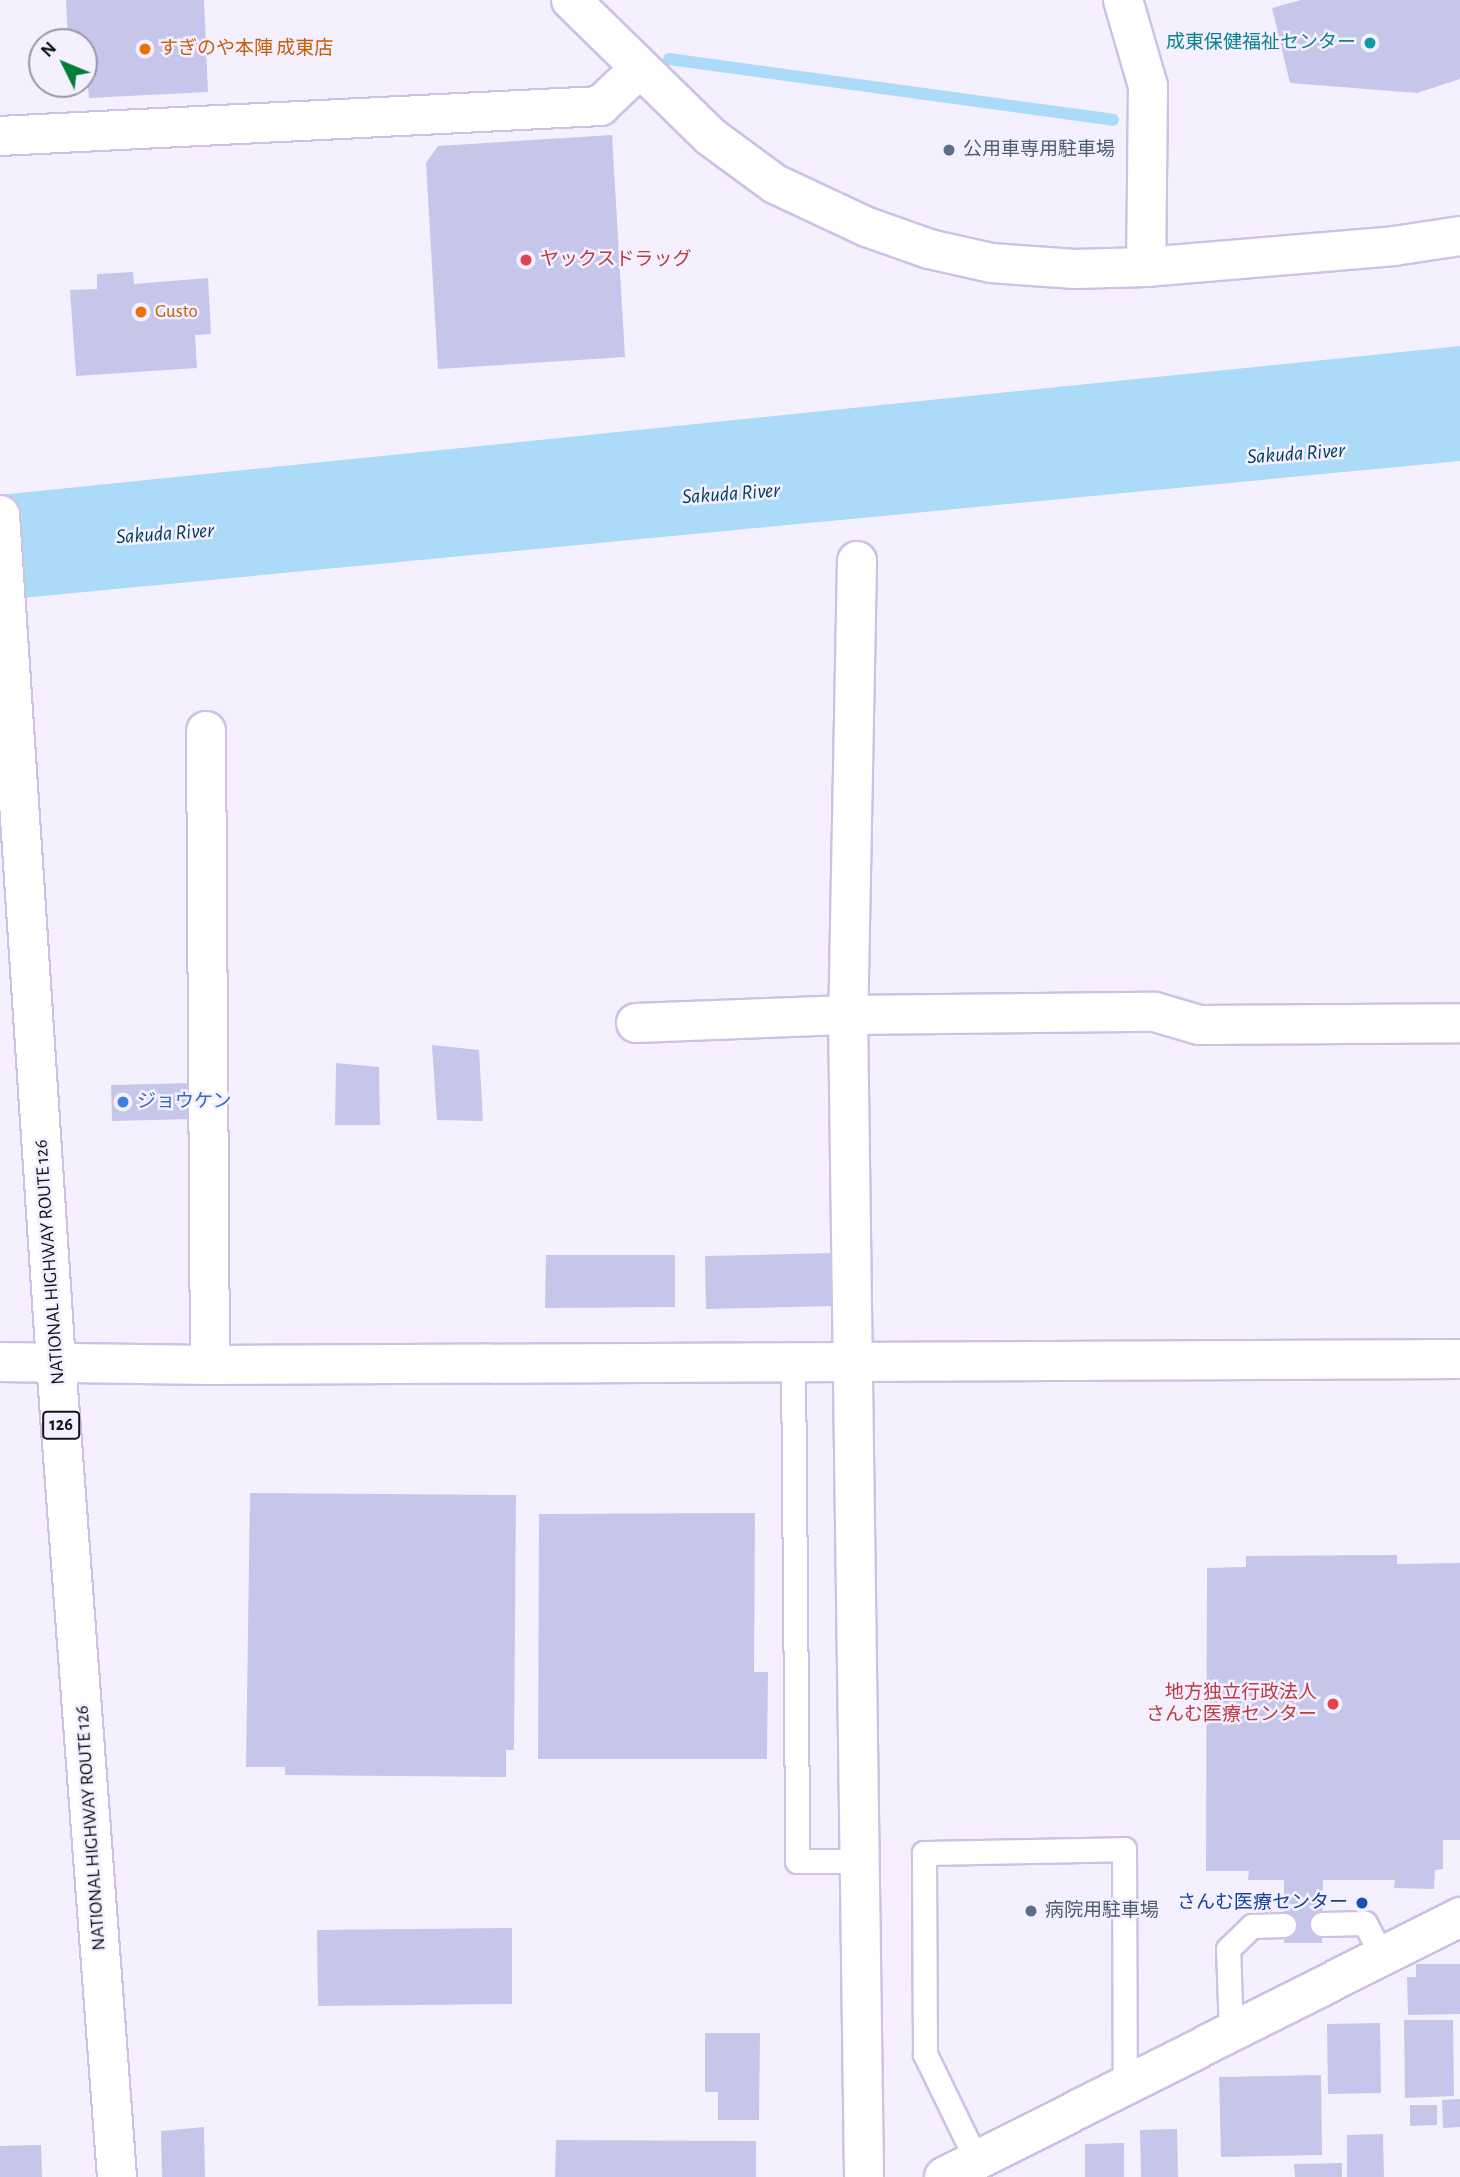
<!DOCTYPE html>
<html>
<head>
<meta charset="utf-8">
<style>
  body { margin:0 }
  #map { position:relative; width:1460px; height:2177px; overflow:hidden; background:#f4f0ff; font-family:"Alegreya Sans","Noto Sans JP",sans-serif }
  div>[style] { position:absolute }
  .water>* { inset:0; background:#acdbfa }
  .stream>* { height:12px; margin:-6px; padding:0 6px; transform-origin:6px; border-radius:6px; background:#acdbfa }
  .building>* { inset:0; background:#c6c6ea }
  .roads { filter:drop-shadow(2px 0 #cdc2e5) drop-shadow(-2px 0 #cdc2e5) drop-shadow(0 2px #cdc2e5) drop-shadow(0 -2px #cdc2e5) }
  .service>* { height:23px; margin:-11.5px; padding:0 11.5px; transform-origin:11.5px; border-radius:11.5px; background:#fff }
  .minor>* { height:38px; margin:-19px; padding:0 19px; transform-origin:19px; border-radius:19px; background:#fff }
  .tertiary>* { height:38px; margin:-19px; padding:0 19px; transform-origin:19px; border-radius:19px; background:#fff }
  .trunk>* { height:38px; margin:-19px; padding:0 19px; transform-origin:19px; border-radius:19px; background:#fff }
  .dots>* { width:19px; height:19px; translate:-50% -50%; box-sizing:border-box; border:4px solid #f4f0ff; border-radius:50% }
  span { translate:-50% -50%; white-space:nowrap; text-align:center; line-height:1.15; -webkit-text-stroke:5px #f4f0ff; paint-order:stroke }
  .shield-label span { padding:2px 5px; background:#f4f0ff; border:2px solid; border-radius:5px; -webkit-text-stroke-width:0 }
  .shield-label { font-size:18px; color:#16121e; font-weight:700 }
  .culture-label { font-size:19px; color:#0d838f }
  .right { translate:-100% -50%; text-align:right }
  .food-label { font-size:19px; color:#c56008 }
  .left { translate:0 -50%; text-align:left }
  .service-label { font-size:19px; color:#4e5e75 }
  .health-label { font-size:19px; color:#be3a42 }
  .shop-label { font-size:19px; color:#366cbe }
  .street-label { font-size:19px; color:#16121e }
  .transit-label { font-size:19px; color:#164399 }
  .water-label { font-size:21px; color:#02405e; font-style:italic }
  .north { position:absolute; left:28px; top:28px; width:70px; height:70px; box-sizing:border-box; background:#f4f0ff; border:2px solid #9b97a5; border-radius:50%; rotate:313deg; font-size:19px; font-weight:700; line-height:28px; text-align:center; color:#16121e }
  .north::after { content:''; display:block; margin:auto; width:24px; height:32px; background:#007f39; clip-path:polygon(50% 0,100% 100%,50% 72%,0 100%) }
</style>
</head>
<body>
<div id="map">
  <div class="water">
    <i style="clip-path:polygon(1460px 346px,1460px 461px,0 600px,0 495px)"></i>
  </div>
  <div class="stream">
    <i style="left:669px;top:59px;width:448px;rotate:7.8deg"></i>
  </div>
  <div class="building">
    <i style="clip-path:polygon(66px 0,204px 0,208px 92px,89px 98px,84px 42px,68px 42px)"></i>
    <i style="clip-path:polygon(1301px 0,1460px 0,1460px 79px,1417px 93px,1290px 83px,1272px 8px)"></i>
    <i style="clip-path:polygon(612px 135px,625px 357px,438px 369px,426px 163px,438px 146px)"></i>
    <i style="clip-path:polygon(133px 272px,134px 284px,208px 278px,211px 334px,195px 335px,197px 368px,76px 376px,70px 290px,97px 289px,97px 274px)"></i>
    <i style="clip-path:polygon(432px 1045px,479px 1050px,483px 1121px,437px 1120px)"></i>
    <i style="clip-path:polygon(336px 1063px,379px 1067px,380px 1125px,335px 1125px)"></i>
    <i style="clip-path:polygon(193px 1083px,194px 1119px,112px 1121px,111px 1085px)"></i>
    <i style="clip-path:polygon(834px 1253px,834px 1306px,706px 1309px,705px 1256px)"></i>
    <i style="clip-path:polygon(546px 1255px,675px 1255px,675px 1307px,545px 1308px)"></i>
    <i style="clip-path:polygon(250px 1493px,516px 1495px,514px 1750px,506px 1750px,506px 1777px,285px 1775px,285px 1767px,246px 1767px)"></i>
    <i style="clip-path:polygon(755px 1513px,754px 1672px,768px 1672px,767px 1759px,538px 1759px,539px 1514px)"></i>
    <i style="clip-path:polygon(1397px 1555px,1397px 1564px,1460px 1563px,1460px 1840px,1443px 1840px,1443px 1869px,1435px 1870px,1434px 1889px,1394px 1888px,1395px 1880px,1323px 1880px,1322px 1943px,1284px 1943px,1284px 1880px,1248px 1880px,1249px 1871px,1206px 1871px,1207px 1568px,1246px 1567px,1246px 1556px)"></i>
    <i style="clip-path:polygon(512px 1928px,512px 2004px,318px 2006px,317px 1930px)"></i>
    <i style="clip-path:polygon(1416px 1964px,1460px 1964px,1460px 2014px,1408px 2015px,1407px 1977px,1416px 1977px)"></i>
    <i style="clip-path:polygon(1404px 2020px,1453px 2020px,1454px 2096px,1405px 2098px)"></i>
    <i style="clip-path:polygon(1380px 2023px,1381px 2093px,1328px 2094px,1327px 2024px)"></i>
    <i style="clip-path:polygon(705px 2033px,760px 2033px,759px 2120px,718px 2120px,718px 2092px,705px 2092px)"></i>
    <i style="clip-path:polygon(1321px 2075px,1322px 2155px,1221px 2157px,1219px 2077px)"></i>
    <i style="clip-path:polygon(1460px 2099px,1460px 2127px,1443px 2128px,1442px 2100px)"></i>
    <i style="clip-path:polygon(1410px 2105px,1437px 2105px,1437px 2125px,1410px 2126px)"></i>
    <i style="clip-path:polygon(204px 2127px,205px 2177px,162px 2177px,161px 2131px)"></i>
    <i style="clip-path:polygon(1177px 2129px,1178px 2177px,1141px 2177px,1140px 2130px)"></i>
    <i style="clip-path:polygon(1383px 2134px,1384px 2177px,1347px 2177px,1347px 2135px)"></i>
    <i style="clip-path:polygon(556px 2140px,756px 2141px,756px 2177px,555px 2177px)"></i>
    <i style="clip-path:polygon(1124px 2143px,1124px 2177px,1085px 2177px,1085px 2144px)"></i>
    <i style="clip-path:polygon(41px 2145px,42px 2177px,0 2177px,0 2146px)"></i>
    <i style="clip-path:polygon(1342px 2163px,1342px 2177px,1295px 2177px,1294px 2164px)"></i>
  </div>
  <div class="roads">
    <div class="service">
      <i style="left:793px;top:1363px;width:498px;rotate:89.5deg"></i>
      <i style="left:797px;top:1861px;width:64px"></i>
      <i style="left:1322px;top:1924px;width:43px;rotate:-1.3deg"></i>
      <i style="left:1365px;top:1923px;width:37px;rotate:63deg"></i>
      <i style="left:1231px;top:2033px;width:84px;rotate:-92deg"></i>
      <i style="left:1228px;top:1949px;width:33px;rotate:-44deg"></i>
      <i style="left:1252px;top:1926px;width:32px;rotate:-2deg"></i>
      <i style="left:976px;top:2159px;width:117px;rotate:-115.9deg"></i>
      <i style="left:925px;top:2054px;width:201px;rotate:-90.3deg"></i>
      <i style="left:924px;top:1853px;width:200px;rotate:-1.1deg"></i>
      <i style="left:1124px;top:1849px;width:236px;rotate:89.8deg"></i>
    </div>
    <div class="minor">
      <i style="left:1123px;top:0;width:90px;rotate:73.8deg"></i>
      <i style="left:1148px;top:86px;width:181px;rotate:90.6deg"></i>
      <i style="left:0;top:136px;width:601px;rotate:-2.86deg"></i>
      <i style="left:600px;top:106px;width:54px;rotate:-43.5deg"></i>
      <i style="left:857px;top:561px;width:454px;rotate:91.1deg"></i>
      <i style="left:848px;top:1015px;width:1162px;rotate:89.21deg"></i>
      <i style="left:206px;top:731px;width:634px;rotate:89.64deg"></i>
      <i style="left:636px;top:1023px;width:212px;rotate:-2.2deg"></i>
      <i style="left:848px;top:1015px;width:307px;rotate:-0.6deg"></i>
      <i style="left:1155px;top:1012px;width:46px;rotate:16.5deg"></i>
      <i style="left:1199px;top:1025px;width:261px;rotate:-0.4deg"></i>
      <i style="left:0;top:1362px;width:210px;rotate:0.8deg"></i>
      <i style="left:210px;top:1365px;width:1250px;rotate:-0.28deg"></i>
    </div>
    <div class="tertiary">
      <i style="left:571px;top:0;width:196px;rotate:44.4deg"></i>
      <i style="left:711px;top:137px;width:79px;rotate:36.3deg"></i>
      <i style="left:775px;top:184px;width:102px;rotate:25.1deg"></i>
      <i style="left:867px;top:227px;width:66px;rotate:19.5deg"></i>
      <i style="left:929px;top:249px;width:64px;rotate:12.7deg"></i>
      <i style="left:991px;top:263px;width:84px;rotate:4.1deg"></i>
      <i style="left:1075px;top:269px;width:71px;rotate:-1.6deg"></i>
      <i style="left:1146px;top:267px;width:249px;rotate:-4.8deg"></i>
      <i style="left:1394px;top:246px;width:67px;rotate:-8.6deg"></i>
      <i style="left:944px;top:2177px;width:578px;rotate:-26.74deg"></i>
    </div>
    <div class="trunk">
      <i style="left:0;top:515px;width:849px;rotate:86.22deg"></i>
      <i style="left:56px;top:1362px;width:817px;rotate:85.72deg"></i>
    </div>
  </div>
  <div class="dots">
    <i style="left:1370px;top:43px;background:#0f9aa8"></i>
    <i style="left:145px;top:49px;background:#e8710a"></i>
    <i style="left:949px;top:150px;background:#5c6f8a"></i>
    <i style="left:526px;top:260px;background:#e0444e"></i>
    <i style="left:141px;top:312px;background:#e8710a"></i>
    <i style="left:123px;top:1102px;background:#3f7fe0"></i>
    <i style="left:1333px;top:1704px;background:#e0444e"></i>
    <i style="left:1362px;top:1903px;background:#1a4fb4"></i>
    <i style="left:1031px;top:1911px;background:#5c6f8a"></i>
  </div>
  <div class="shield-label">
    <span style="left:61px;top:1425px">126</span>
  </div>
  <div class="culture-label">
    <span class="right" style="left:1356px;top:43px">成東保健福祉センター</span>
  </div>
  <div class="food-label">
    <span class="left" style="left:159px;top:49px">すぎのや本陣 成東店</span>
    <span class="left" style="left:155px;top:312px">Gusto</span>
  </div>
  <div class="service-label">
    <span class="left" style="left:963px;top:150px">公用車専用駐車場</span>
    <span class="left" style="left:1045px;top:1911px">病院用駐車場</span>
  </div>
  <div class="health-label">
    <span class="left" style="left:540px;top:260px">ヤックスドラッグ</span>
    <span class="right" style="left:1317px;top:1704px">地方独立行政法人<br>さんむ医療センター</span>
  </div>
  <div class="shop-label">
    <span class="left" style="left:137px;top:1102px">ジョウケン</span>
  </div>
  <div class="street-label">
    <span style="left:50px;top:1262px;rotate:-94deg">NATIONAL HIGHWAY ROUTE 126</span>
    <span style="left:91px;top:1828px;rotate:-94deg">NATIONAL HIGHWAY ROUTE 126</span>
  </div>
  <div class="transit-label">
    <span class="right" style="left:1348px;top:1903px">さんむ医療センター</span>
  </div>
  <div class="water-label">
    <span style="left:1296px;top:454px;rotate:-4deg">Sakuda River</span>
    <span style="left:731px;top:494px;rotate:-4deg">Sakuda River</span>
    <span style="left:165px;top:534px;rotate:-4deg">Sakuda River</span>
  </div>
  <div class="north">N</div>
</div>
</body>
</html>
